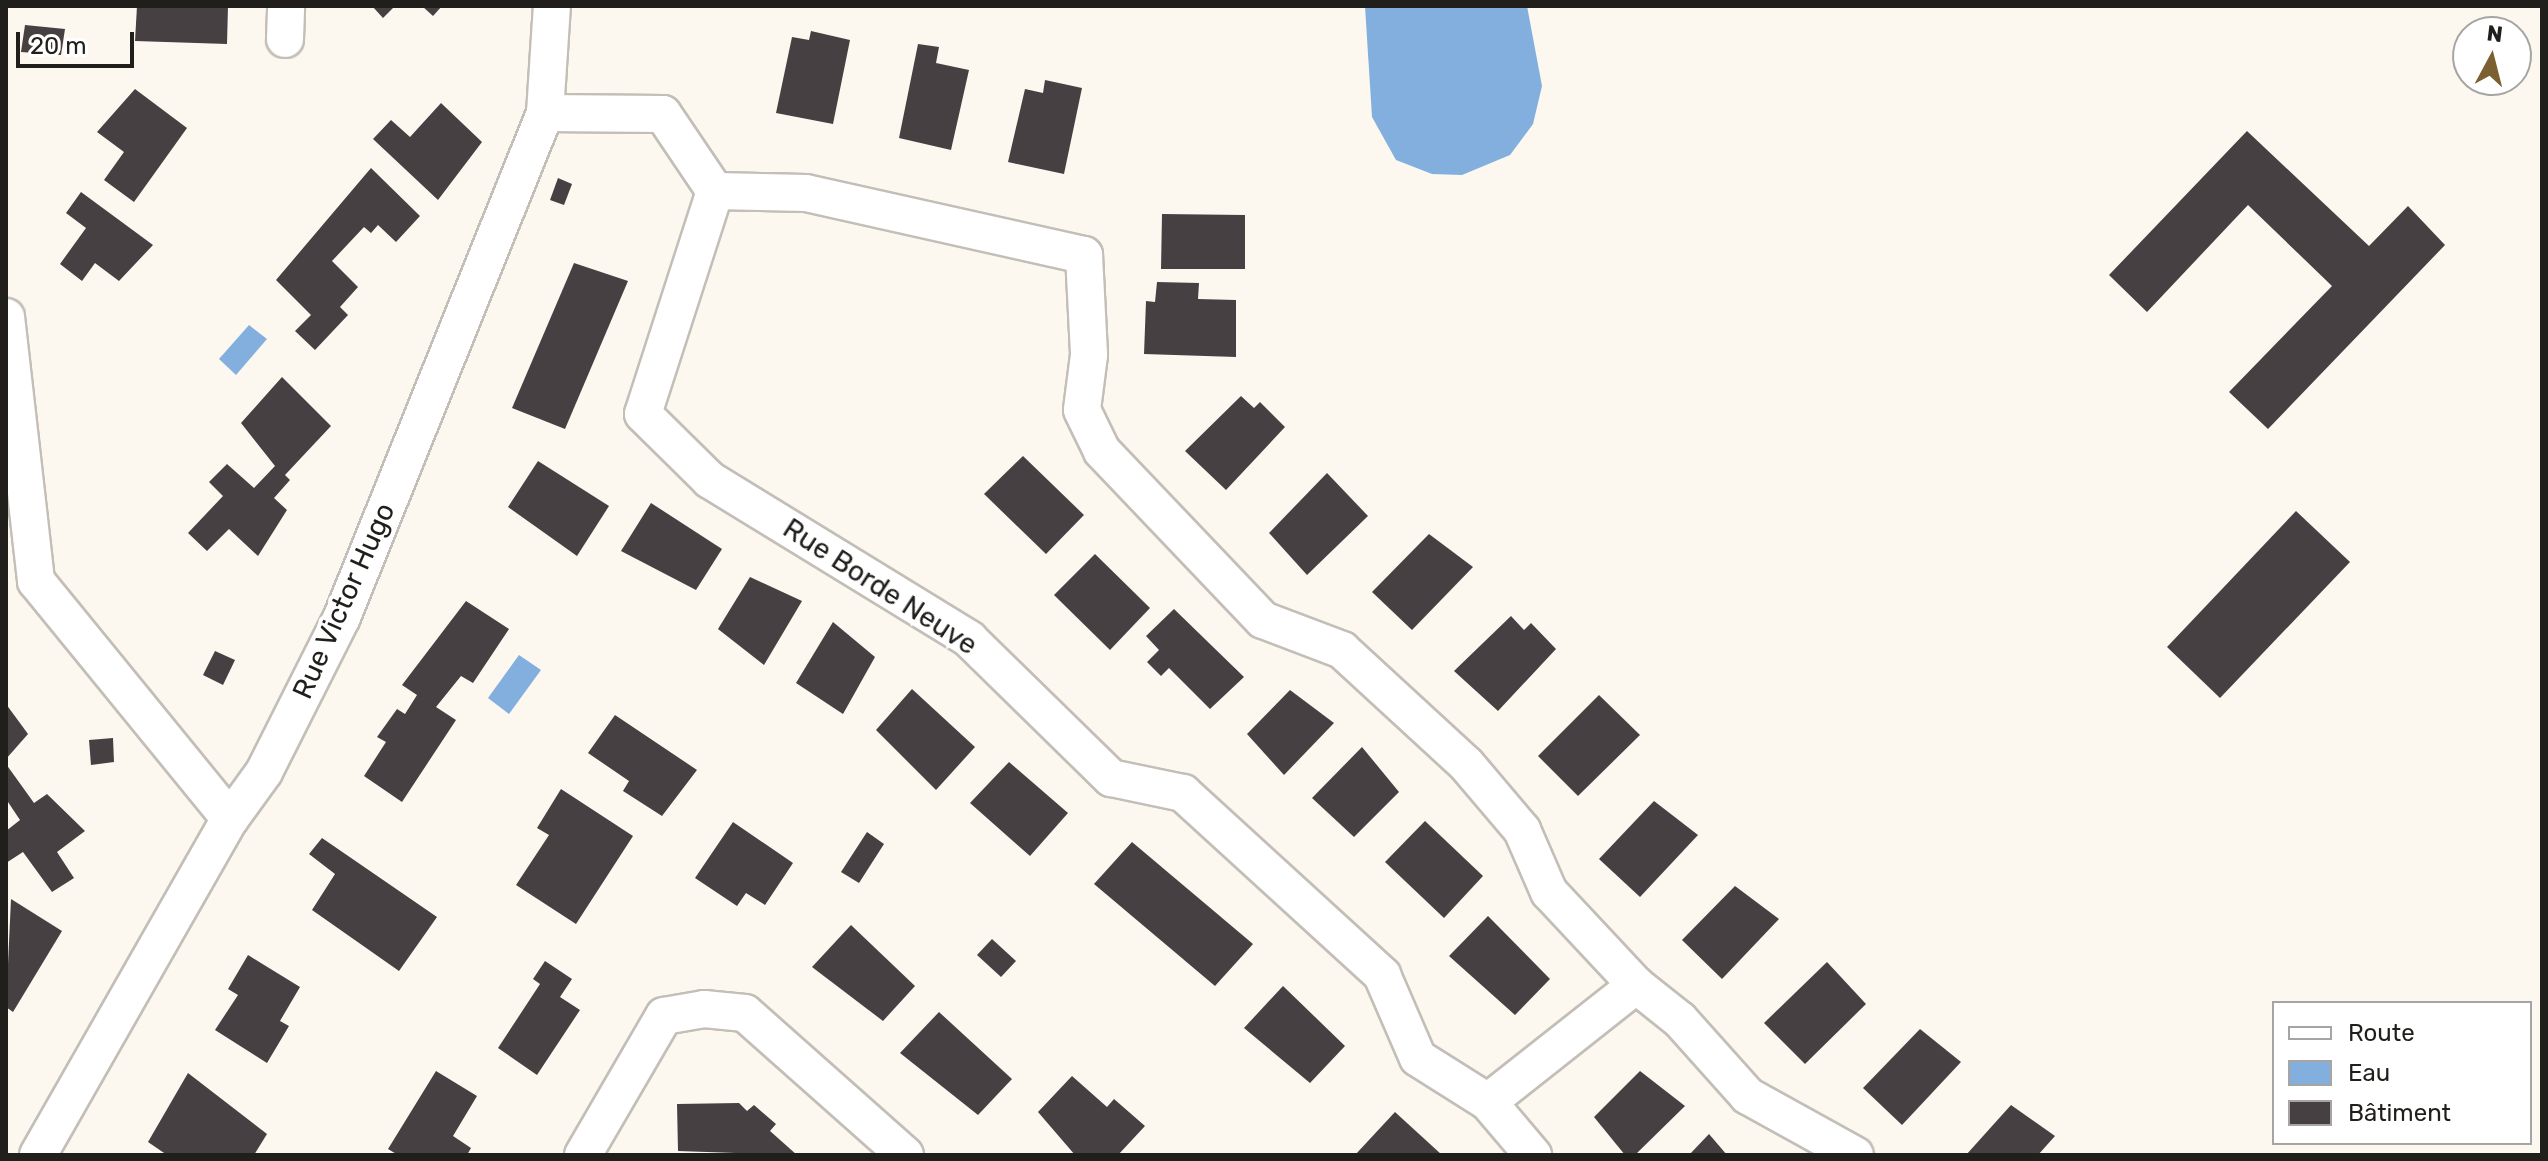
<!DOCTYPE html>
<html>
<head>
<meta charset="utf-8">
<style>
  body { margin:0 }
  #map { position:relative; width:2548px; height:1161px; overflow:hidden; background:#fcf7ef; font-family:Rubik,sans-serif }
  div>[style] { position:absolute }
  .water>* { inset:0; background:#83afdf }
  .building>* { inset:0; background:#474043 }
  .roads { filter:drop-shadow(2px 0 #c3beb7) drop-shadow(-2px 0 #c3beb7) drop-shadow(0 2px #c3beb7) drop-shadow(0 -2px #c3beb7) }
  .street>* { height:36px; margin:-18px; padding:0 18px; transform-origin:18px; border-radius:18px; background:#fff }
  span { translate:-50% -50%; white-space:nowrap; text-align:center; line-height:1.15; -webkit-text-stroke:8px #fff; paint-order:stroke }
  .street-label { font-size:28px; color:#211f1c }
  .frame { position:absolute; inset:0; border:8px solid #211f1c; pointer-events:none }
  .legend { position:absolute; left:2272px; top:1001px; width:260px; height:144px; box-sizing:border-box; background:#fff; border:2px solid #a6a5a4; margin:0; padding:10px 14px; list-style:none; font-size:24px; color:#211f1c }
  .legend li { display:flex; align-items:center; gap:16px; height:40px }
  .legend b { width:40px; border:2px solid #a6a5a4 }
  .north { position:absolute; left:2452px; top:16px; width:80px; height:80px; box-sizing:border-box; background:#fff; border:2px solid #a6a5a4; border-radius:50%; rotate:7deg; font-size:22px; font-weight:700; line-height:32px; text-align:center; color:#211f1c }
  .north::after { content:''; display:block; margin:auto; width:28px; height:36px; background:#7c6032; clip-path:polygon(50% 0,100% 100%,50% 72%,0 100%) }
  .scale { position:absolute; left:16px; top:32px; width:118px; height:36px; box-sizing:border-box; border:4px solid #211f1c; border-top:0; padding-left:10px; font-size:24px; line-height:28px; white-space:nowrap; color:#211f1c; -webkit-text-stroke:6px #fff; paint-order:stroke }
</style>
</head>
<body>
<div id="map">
  <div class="water">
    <i style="clip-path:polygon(1365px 6px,1527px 6px,1542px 86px,1533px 124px,1510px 155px,1462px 175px,1432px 174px,1396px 160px,1372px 117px)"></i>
    <i style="clip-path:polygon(249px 325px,267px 339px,236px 375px,219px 359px)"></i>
    <i style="clip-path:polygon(519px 655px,541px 670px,509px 714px,488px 698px)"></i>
  </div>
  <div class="building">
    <i style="clip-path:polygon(137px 6px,228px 6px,227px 44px,135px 41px)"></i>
    <i style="clip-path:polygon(372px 6px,395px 6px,383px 18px)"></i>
    <i style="clip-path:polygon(422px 6px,442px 6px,433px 16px)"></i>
    <i style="clip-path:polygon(25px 25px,65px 29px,61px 55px,21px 52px)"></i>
    <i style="clip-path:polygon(811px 31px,850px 40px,833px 124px,776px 113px,792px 37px,809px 40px)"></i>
    <i style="clip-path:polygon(918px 44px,939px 47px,936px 63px,969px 70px,951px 150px,899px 138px)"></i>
    <i style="clip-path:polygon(1045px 80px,1082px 88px,1064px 174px,1008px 162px,1025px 89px,1043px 93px)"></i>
    <i style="clip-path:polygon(135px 89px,187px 128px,134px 202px,104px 180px,124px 152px,97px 132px)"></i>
    <i style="clip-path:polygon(441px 103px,482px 142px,438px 200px,373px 139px,391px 120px,410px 137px)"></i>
    <i style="clip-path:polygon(2247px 131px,2369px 246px,2408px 206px,2445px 245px,2268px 429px,2229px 392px,2332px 286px,2248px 205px,2147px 312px,2109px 275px)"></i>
    <i style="clip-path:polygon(371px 168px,420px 216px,396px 242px,378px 225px,371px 233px,364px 227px,332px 261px,358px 287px,340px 307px,348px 315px,315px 350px,295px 331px,311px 315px,276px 280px)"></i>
    <i style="clip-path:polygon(558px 178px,572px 184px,564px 205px,550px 200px)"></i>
    <i style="clip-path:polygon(81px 192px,153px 245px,119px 281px,95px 263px,82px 281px,60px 264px,86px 228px,66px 213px)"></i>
    <i style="clip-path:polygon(1162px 214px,1245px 215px,1245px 269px,1161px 269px)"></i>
    <i style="clip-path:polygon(574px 263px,628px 281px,565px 429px,512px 408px)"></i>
    <i style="clip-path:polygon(1157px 282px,1199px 283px,1198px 299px,1236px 300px,1236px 357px,1144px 354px,1146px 301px,1155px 302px)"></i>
    <i style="clip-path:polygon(282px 377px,331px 426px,285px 475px,290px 480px,274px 498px,287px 510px,258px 556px,229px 529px,207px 551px,188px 533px,223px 496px,209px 482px,227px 464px,254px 488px,275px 466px,241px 423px)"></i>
    <i style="clip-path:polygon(1241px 396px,1254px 408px,1260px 402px,1285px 427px,1226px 490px,1185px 451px)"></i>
    <i style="clip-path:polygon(1023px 456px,1084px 515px,1046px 554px,984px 494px)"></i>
    <i style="clip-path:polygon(538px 461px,609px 506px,577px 556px,508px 507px)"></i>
    <i style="clip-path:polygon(1327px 473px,1368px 516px,1307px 575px,1269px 533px)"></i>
    <i style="clip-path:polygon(651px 503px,722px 549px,696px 590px,621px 551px)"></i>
    <i style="clip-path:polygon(2296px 511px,2350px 562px,2220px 698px,2167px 647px)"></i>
    <i style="clip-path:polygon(1429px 534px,1473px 567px,1412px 630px,1372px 592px)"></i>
    <i style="clip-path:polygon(1095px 554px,1150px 608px,1110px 650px,1054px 595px)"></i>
    <i style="clip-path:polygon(750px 577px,802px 601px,764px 665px,718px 629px)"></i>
    <i style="clip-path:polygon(466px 601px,509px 629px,473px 683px,461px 676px,436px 707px,456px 720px,402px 802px,364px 776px,386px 742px,377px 737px,397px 709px,405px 714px,417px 695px,402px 685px)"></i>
    <i style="clip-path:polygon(1174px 609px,1244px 677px,1210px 709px,1169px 668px,1161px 676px,1147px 662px,1159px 650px,1146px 636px)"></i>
    <i style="clip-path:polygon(1511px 616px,1524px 630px,1531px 623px,1556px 649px,1498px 711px,1454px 671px)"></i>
    <i style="clip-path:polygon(833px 622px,875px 657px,843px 714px,796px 683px)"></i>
    <i style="clip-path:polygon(215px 651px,235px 660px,223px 685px,203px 675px)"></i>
    <i style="clip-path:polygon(912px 689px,975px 747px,936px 790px,876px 730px)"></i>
    <i style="clip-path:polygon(1290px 690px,1334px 723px,1284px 775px,1247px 734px)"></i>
    <i style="clip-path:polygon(1599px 695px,1640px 735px,1578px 796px,1538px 756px)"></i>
    <i style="clip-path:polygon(6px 704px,28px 734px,6px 759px)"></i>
    <i style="clip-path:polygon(615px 715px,697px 770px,662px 816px,623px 791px,629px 781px,588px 753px)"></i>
    <i style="clip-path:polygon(113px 738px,114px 762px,91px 765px,89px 740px)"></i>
    <i style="clip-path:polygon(1362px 747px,1399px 792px,1354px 837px,1312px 798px)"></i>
    <i style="clip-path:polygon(1009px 762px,1068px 813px,1030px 856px,970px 803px)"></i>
    <i style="clip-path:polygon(6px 764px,34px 803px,47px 794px,85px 831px,57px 852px,74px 878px,52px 892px,23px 852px,6px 863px,6px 831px,20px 820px,6px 799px)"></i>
    <i style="clip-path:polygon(561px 789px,633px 836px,576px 924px,516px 885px,549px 835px,537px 828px)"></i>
    <i style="clip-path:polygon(1654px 801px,1698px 835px,1640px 897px,1599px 859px)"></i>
    <i style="clip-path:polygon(1425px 821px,1483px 876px,1444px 918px,1385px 862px)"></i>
    <i style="clip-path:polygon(733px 822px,793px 863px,765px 905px,746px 893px,737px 906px,695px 878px)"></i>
    <i style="clip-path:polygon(867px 832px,884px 844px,859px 883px,841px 872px)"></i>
    <i style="clip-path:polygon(322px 838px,437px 917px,399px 971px,312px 910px,335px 874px,309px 854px)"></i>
    <i style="clip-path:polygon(1132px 842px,1253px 944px,1215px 986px,1094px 884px)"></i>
    <i style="clip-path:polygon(1735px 886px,1779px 919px,1722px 979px,1682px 940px)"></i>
    <i style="clip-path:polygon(11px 899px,62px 931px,13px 1012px,6px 1007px)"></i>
    <i style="clip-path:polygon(1488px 916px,1550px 979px,1515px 1015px,1449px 956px)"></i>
    <i style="clip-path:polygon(851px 925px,915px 986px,883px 1021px,812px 967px)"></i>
    <i style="clip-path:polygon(992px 939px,1016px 961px,1001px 977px,977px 955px)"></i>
    <i style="clip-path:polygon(248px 955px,300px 987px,280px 1021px,289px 1026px,267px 1063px,215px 1030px,238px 995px,228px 989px)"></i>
    <i style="clip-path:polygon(545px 961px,572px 979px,560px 997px,580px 1010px,537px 1075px,498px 1048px,540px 984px,533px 979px)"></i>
    <i style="clip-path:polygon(1827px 962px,1866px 1004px,1805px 1064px,1764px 1023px)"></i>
    <i style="clip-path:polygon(1283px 986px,1345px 1046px,1310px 1083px,1244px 1028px)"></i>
    <i style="clip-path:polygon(939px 1012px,1012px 1079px,978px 1115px,900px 1053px)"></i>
    <i style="clip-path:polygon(1920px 1029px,1961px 1062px,1902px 1125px,1863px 1088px)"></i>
    <i style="clip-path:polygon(436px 1071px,477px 1096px,453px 1136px,471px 1148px,467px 1155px,398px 1155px,388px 1149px)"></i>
    <i style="clip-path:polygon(1640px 1071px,1685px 1106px,1635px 1155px,1625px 1155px,1594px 1117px)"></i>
    <i style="clip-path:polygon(188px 1073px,267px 1134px,254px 1155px,167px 1155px,148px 1142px)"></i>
    <i style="clip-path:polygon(1072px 1076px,1107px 1107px,1114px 1099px,1145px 1126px,1118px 1155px,1075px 1155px,1038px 1112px)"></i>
    <i style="clip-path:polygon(739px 1103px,747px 1111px,754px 1105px,776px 1124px,770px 1131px,797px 1155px,678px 1151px,677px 1104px)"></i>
    <i style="clip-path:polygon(2011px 1105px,2055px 1136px,2038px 1155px,1966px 1155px)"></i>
    <i style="clip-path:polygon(1395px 1112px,1442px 1155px,1355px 1155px)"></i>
    <i style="clip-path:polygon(1709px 1134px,1727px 1155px,1689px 1155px)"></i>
  </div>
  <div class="roads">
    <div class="street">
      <i style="left:285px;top:39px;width:33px;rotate:-88deg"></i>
      <i style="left:545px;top:113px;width:118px;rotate:0.5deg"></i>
      <i style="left:663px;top:114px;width:93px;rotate:56deg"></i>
      <i style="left:715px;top:191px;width:234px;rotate:107.9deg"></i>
      <i style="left:643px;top:414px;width:94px;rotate:44.6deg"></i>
      <i style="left:710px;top:480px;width:304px;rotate:31.5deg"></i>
      <i style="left:969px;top:639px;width:199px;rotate:44.4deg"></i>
      <i style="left:1111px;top:778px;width:74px;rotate:11.8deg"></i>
      <i style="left:1183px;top:793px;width:270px;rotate:42.4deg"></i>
      <i style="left:1382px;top:975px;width:90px;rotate:66.6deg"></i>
      <i style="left:1418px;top:1058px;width:83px;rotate:32.2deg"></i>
      <i style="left:1488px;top:1102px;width:70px;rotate:49.7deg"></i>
      <i style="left:715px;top:191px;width:91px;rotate:1.3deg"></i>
      <i style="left:806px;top:193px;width:285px;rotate:12.6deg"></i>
      <i style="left:1084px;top:255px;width:100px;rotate:87.1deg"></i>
      <i style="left:1089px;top:355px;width:55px;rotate:97.3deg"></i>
      <i style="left:1082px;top:410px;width:46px;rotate:64deg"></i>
      <i style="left:1102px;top:451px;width:233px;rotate:46.4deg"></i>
      <i style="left:1263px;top:620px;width:85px;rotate:20.8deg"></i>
      <i style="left:1342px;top:650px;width:168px;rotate:42.6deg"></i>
      <i style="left:1466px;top:764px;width:87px;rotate:49.7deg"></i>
      <i style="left:1522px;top:830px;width:68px;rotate:66.5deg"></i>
      <i style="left:1549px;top:892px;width:127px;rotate:46.9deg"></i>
      <i style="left:6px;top:317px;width:266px;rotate:83.5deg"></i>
      <i style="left:36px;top:581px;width:307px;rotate:50.8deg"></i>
      <i style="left:1488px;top:1102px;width:189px;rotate:-38.3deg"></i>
      <i style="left:1636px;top:985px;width:56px;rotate:38.5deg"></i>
      <i style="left:1680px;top:1020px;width:102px;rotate:48.2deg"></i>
      <i style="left:1748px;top:1096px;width:122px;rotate:28.9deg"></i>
      <i style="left:38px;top:1155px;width:387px;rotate:-60.3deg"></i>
      <i style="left:230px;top:819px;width:58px;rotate:-54.1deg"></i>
      <i style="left:264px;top:772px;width:174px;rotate:-63.3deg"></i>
      <i style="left:342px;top:617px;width:543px;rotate:-68.06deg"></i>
      <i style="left:545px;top:113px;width:107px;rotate:-86.3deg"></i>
      <i style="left:583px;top:1155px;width:161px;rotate:-59.8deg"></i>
      <i style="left:664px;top:1016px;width:41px;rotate:-9.9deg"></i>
      <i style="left:704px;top:1009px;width:41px;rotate:5.6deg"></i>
      <i style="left:745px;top:1013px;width:214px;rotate:41.6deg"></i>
    </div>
  </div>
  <div class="street-label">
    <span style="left:880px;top:587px;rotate:33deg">Rue Borde Neuve</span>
    <span style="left:344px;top:601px;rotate:-66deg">Rue Victor Hugo</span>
  </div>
  <div class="frame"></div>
  <ul class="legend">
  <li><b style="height:10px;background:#fff"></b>Route</li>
  <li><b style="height:22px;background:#83afdf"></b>Eau</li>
  <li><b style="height:22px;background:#474043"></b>Bâtiment</li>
  </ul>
  <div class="north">N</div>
  <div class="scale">20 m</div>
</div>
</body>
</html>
